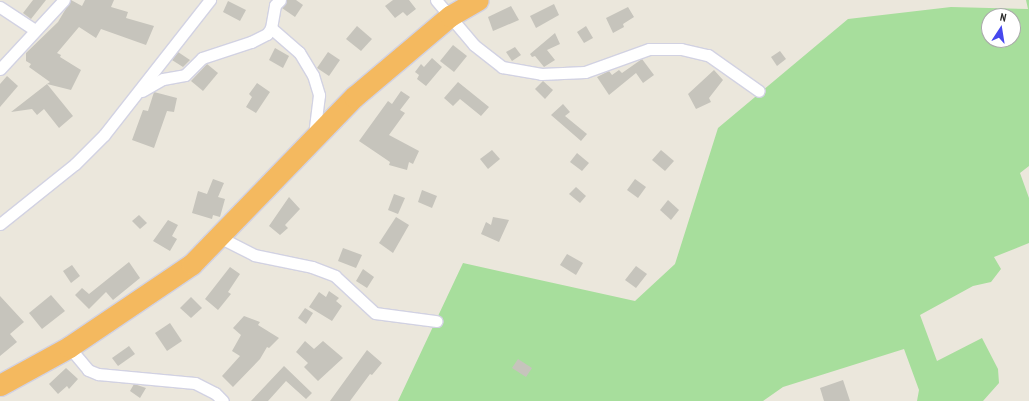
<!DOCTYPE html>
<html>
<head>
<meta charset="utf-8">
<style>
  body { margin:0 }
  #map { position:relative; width:1029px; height:401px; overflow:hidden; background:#ebe7dc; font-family:"PT Sans Narrow",sans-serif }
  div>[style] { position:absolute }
  .green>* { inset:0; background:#a7de9c }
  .building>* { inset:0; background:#c6c4bc }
  .roads { filter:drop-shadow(1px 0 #d2d2e2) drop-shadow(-1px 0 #d2d2e2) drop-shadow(0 1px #d2d2e2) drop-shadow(0 -1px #d2d2e2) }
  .street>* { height:11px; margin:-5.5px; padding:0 5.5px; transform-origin:5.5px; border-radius:5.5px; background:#fff }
  .highway>* { height:21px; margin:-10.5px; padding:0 10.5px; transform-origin:10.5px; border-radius:10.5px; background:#f4b95f }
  span { translate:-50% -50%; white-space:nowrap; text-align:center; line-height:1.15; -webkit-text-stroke:3px #fff; paint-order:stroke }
  .north { position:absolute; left:981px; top:8px; width:40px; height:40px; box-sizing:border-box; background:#fff; border:1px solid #aaa; border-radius:50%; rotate:12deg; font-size:11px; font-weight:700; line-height:16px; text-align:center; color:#2a2a2a }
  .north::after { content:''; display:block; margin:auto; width:14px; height:18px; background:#4648ee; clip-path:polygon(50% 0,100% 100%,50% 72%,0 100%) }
</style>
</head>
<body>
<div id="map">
  <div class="green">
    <i style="clip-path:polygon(evenodd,1026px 0,1029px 0,1029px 166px,1020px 173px,1029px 198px,1029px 243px,994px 257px,1001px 269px,991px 282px,973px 286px,920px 315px,937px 361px,982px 338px,998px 369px,999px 383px,983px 401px,917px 401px,919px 390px,904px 349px,783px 387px,763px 401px,398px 401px,463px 263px,635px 301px,675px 264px,718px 128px,848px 19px,951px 7px,1028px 9px,1026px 0,989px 16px,1013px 16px,1013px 40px,989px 40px,989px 16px)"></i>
  </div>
  <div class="building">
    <i style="clip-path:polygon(33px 0,46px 0,31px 19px,23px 13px)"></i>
    <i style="clip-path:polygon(71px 0,82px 6px,85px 0,114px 0,111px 7px,128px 12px,126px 18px,154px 26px,146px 45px,101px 29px,96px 38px,79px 27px,57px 53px,61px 55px,60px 57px,81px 70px,71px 90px,47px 84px,50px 82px,29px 67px,31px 64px,26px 61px,26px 53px,58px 22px)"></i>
    <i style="clip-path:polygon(287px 0,296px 0,303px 5px,295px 17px,282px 8px)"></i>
    <i style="clip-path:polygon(393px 0,409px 0,416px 9px,407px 16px,403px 12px,395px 18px,385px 6px)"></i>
    <i style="clip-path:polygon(228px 1px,246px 10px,240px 21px,223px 12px)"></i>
    <i style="clip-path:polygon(554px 4px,559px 15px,536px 28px,530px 16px)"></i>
    <i style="clip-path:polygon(511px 6px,519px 20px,493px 31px,488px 17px)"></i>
    <i style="clip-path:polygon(628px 7px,634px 17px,623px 24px,624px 27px,613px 33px,606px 18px)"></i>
    <i style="clip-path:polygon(357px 26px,372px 39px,361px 51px,346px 39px)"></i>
    <i style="clip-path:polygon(586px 26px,593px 38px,584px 43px,577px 32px)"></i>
    <i style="clip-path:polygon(555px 33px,560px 44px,547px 50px,555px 60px,544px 67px,535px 56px,532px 57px,530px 54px)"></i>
    <i style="clip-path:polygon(453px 45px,467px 56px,454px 72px,440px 61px)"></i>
    <i style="clip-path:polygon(515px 47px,521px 55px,512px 61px,506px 52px)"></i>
    <i style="clip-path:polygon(275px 48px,289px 56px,283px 68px,269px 60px)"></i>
    <i style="clip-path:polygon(780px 51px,786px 59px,777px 66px,771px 57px)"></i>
    <i style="clip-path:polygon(178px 52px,190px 60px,183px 67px,172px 60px)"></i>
    <i style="clip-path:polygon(328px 52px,340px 60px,329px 76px,317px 68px)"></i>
    <i style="clip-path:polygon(432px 58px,442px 67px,426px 86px,417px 79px,419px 75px,415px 72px,421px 64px,424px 67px)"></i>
    <i style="clip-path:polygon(642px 59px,654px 75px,643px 83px,636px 73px,609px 95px,597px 77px,609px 71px,612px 75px,619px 70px,622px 73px)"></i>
    <i style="clip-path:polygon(207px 64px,218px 73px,203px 91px,191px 81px)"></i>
    <i style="clip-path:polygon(714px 70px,723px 80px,709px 98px,711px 102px,696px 109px,688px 94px)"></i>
    <i style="clip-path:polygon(7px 76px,18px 86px,0 107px,0 84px)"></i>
    <i style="clip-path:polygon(543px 81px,553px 90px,545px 99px,535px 89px)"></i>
    <i style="clip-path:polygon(458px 82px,489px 107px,481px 116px,460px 99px,453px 106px,444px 98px)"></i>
    <i style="clip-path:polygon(257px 83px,270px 92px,256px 113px,246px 107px,252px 97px,249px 94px)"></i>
    <i style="clip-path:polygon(47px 84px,73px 116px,59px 128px,44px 109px,37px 115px,32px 109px,11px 112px)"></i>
    <i style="clip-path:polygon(401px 91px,410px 97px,400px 110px,405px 113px,389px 135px,419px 151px,413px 164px,409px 162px,407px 170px,389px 165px,390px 162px,359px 141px,388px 101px,392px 104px)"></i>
    <i style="clip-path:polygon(154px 92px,177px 98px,174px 112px,167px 111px,154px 148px,132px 140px,143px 110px,148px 111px)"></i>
    <i style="clip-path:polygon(563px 104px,570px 112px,565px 116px,587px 134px,581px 141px,551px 115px)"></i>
    <i style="clip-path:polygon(492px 150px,500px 159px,488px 169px,480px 159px)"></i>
    <i style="clip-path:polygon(661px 150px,674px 161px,665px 171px,652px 160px)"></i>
    <i style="clip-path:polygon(577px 153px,589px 163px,582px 171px,570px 162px)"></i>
    <i style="clip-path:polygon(213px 179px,224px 183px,218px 197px,225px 199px,220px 217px,213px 215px,212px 219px,192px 213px,198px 191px,207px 194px)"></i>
    <i style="clip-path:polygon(635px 179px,646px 187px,638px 198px,627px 190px)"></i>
    <i style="clip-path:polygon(576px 187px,586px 196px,580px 203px,569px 194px)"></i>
    <i style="clip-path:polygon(422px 190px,437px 196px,432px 208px,418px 202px)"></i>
    <i style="clip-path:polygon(394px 194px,405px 198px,398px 214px,388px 210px)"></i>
    <i style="clip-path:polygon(289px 197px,300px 209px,285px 225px,288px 228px,280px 235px,269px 226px)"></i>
    <i style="clip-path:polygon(668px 200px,679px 210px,671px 220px,660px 210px)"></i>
    <i style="clip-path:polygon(139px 215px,147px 223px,140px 229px,132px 221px)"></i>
    <i style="clip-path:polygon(396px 217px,409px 225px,393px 253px,379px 243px)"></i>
    <i style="clip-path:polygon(493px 217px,509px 220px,499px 242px,481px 234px,486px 222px,491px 225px)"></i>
    <i style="clip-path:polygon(168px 220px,178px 225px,172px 236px,177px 239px,170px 251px,153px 241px)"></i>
    <i style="clip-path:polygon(343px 248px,362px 255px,356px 268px,338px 261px)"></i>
    <i style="clip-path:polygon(567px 254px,583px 263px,576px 275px,560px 265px)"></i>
    <i style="clip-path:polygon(129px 262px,140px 278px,113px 300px,106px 292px,89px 309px,75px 295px,82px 288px,89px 294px)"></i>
    <i style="clip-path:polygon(72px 265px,80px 276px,71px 283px,63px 271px)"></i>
    <i style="clip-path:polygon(636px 266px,647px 274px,636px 288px,625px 280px)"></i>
    <i style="clip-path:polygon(230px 267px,240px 274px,228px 292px,231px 294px,218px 310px,205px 299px)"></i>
    <i style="clip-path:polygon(363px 269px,374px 277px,367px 288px,356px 281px)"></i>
    <i style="clip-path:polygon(329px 291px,339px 298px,336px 301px,342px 306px,332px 321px,309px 307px,319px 292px,326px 297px)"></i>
    <i style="clip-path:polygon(51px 295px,65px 311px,42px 329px,29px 313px)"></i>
    <i style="clip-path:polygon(0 296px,24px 322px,10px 334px,17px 342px,0 356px)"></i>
    <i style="clip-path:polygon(191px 297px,202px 308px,191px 318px,180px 308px)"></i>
    <i style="clip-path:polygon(305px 308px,313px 313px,306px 324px,298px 318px)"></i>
    <i style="clip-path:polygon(244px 316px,260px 322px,258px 325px,279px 338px,269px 348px,267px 347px,260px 359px,233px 387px,222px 376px,240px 356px,232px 351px,241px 335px,233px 328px)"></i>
    <i style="clip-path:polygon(170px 323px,182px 341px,167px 351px,155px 333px)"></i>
    <i style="clip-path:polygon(305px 341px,314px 349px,323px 341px,343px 358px,318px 381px,304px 367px,308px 363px,296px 352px)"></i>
    <i style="clip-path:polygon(129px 346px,135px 354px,118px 366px,112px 358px)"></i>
    <i style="clip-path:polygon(367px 350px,382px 363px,372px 375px,370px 374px,350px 401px,330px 401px)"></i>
    <i style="clip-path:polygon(518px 359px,532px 368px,526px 377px,512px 368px)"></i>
    <i style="clip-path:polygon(284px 366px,312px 393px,306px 399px,286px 381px,268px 401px,251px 401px)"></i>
    <i style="clip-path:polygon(66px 368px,78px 379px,69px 389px,67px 386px,58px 394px,49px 384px)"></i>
    <i style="clip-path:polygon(843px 380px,850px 401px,824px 401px,820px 388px)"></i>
    <i style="clip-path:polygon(134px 384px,146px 388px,140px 398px,130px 391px)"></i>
  </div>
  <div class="roads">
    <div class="street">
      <i style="left:436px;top:0;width:59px;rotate:49.8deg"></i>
      <i style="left:474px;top:45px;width:36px;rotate:38deg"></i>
      <i style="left:502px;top:67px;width:40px;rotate:10deg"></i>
      <i style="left:541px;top:74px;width:44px;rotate:-2.6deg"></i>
      <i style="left:585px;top:72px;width:68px;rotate:-19.8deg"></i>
      <i style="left:649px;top:49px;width:32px"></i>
      <i style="left:681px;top:49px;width:28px;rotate:13deg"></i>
      <i style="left:708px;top:55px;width:62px;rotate:35.2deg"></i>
      <i style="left:0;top:7px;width:42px;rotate:33.3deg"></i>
      <i style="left:271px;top:28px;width:37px;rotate:41deg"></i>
      <i style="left:299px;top:52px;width:27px;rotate:59deg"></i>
      <i style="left:313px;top:75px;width:21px;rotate:73deg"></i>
      <i style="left:319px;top:95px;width:40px;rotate:97.1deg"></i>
      <i style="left:0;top:69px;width:94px;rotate:-47.2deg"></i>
      <i style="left:142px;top:91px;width:24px;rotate:-30deg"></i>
      <i style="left:163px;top:79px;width:22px;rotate:-10deg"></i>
      <i style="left:185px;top:75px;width:24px;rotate:-45deg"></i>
      <i style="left:202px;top:58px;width:52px;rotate:-18.1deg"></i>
      <i style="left:251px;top:42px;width:18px;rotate:-27deg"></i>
      <i style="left:267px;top:34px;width:7px;rotate:-56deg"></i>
      <i style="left:271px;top:28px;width:23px;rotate:-80deg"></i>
      <i style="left:275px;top:5px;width:7px;rotate:-45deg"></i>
      <i style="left:0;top:224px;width:96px;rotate:-38.7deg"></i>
      <i style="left:75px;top:164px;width:41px;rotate:-45deg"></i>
      <i style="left:104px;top:135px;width:172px;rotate:-51.9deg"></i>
      <i style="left:219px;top:237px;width:39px;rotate:27deg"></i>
      <i style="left:254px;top:255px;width:59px;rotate:11.7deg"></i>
      <i style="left:312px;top:267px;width:25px;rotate:21deg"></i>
      <i style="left:335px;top:276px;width:54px;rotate:42.8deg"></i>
      <i style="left:375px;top:313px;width:62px;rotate:7.5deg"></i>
      <i style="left:69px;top:347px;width:30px;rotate:50deg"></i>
      <i style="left:88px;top:370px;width:11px;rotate:22deg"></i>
      <i style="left:98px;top:374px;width:97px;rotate:5.3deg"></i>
      <i style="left:195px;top:383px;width:22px;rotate:27deg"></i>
      <i style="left:215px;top:393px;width:11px;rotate:45deg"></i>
    </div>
    <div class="highway">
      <i style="left:0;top:385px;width:79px;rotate:-28.8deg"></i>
      <i style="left:69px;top:347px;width:148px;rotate:-34deg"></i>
      <i style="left:192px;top:264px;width:233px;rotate:-45.9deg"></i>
      <i style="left:354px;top:97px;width:126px;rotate:-40.2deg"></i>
      <i style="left:450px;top:16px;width:32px;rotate:-30deg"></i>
    </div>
  </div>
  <div class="north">N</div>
</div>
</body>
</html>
